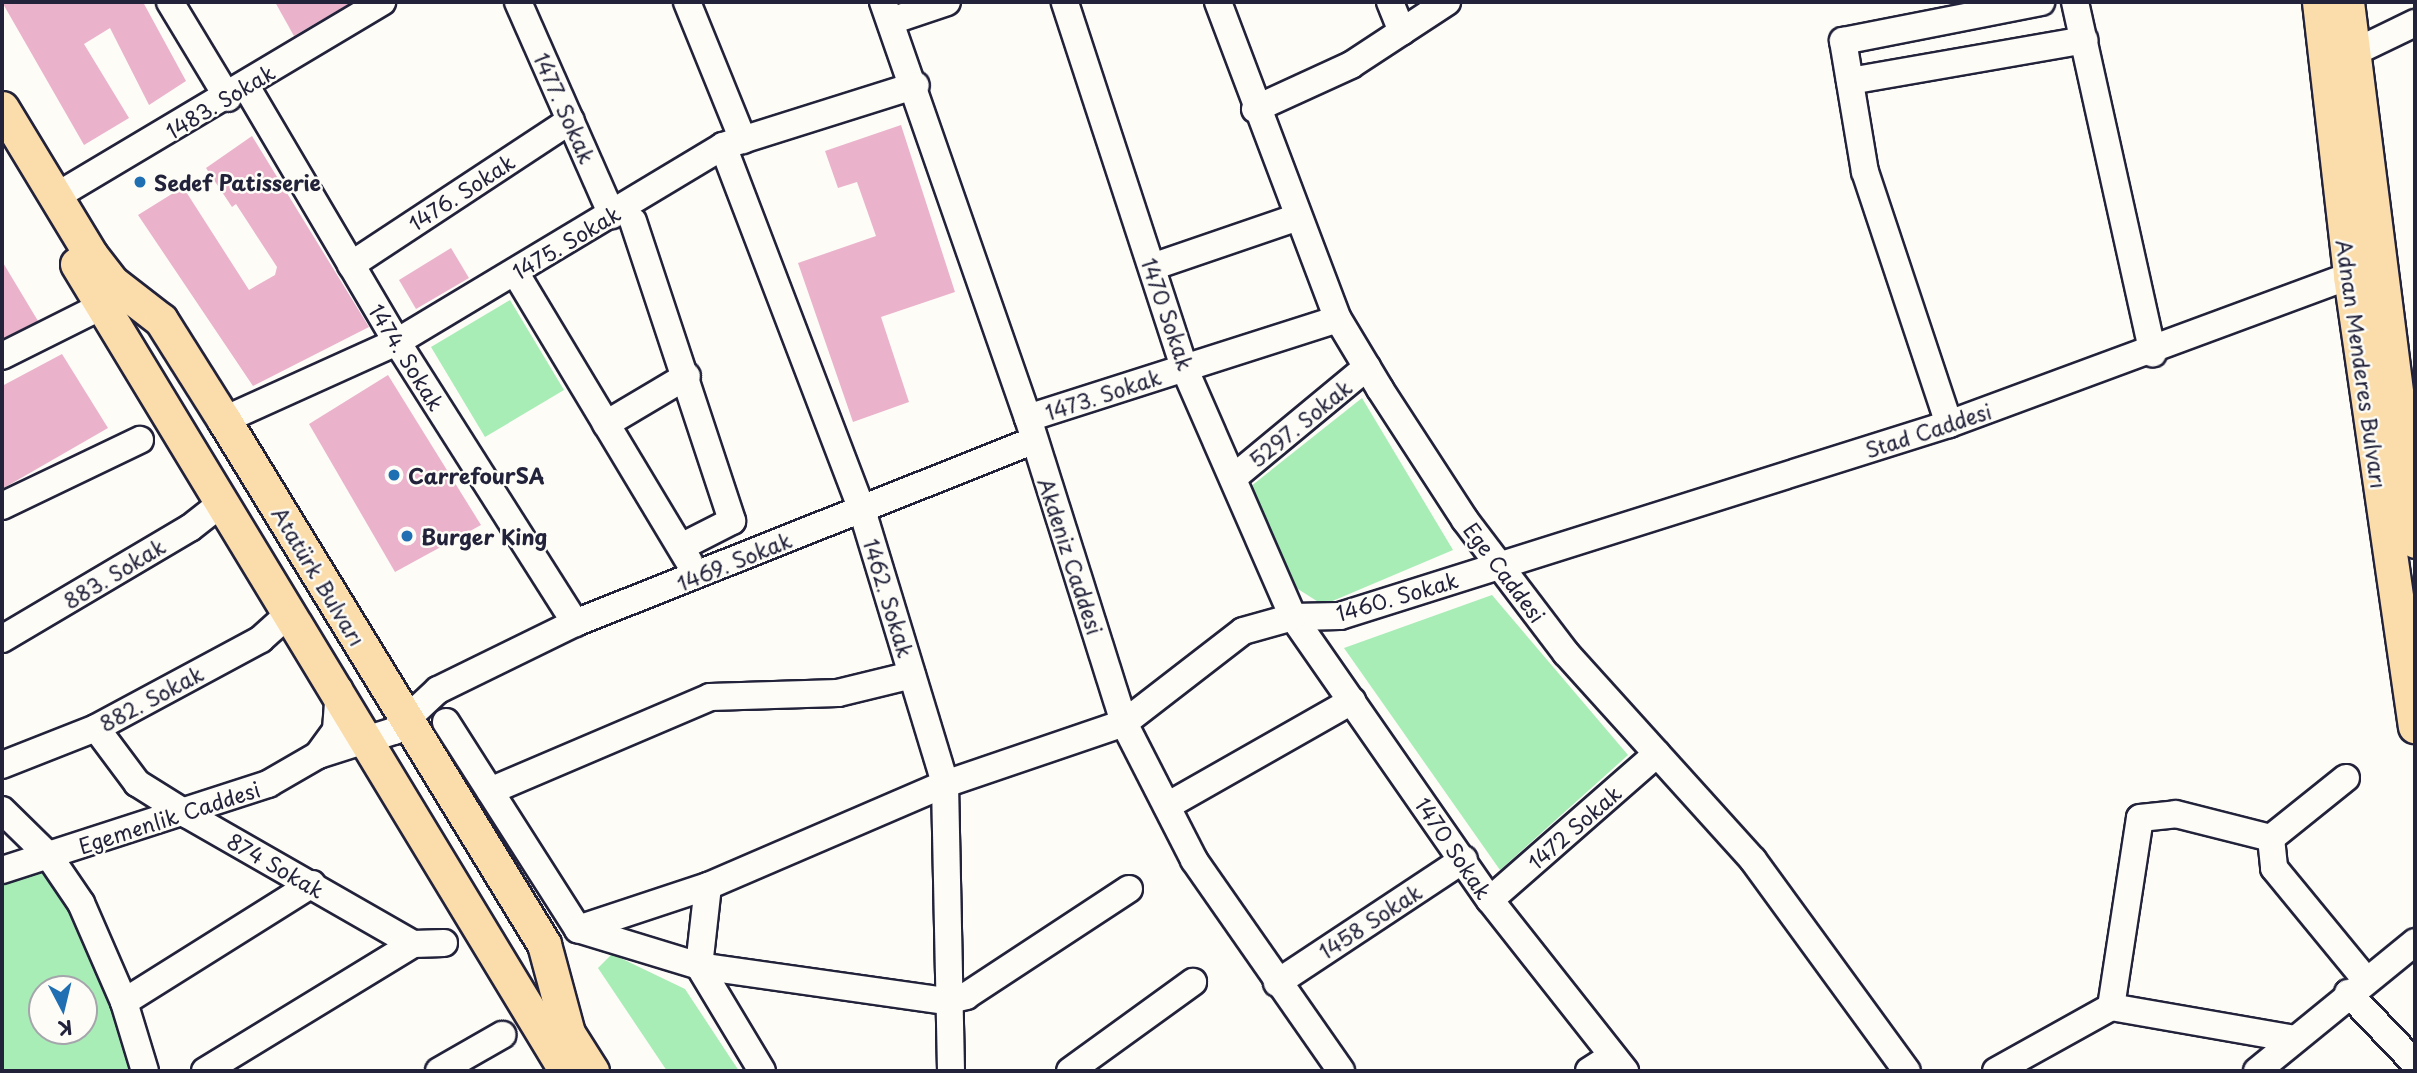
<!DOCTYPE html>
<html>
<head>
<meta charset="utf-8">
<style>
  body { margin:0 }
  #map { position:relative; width:2417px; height:1073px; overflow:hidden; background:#fdfcf7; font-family:"Playpen Sans",sans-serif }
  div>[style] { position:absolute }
  .green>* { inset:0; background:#a8ecb6 }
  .building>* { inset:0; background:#eab3cb }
  .roads { filter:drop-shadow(2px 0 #22223b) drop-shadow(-2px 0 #22223b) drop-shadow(0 2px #22223b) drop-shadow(0 -2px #22223b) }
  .minor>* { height:26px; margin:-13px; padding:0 13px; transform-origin:13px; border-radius:13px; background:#fdfcf7 }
  .major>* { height:33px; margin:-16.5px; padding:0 16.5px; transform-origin:16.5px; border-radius:16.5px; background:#fbddab }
  .dots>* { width:19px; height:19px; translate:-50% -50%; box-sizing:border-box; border:4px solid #fdfcf7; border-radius:50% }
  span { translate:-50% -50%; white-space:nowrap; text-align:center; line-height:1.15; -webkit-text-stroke:5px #fdfcf7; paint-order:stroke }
  .street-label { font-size:21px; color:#22223b }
  .poi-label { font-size:21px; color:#22223b; font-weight:700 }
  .left { translate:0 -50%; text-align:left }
  .frame { position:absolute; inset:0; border:4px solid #22223b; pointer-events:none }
  .north { position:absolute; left:28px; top:975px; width:70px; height:70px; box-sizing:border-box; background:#fdfcf7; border:2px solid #a5a5ac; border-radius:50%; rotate:173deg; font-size:19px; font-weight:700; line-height:28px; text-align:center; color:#22223b }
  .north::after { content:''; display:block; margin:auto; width:24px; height:32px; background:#1f6fb2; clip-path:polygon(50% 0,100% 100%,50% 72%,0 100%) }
</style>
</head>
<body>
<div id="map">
  <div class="green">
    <i style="clip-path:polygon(510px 300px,564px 390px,485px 437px,431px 347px)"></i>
    <i style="clip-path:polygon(1362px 398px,1453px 550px,1323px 605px,1287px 582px,1250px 487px)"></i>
    <i style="clip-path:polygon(1492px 595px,1628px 755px,1500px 870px,1344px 648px)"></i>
    <i style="clip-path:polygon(evenodd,49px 856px,137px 1071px,2px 1071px,2px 870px,49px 856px,42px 989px,84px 989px,84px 1031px,42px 1031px,42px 989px)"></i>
    <i style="clip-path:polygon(612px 954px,685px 989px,739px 1071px,667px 1071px,598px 968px)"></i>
  </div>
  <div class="building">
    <i style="clip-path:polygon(2px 2px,143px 2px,186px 81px,149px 105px,110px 28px,84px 44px,129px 118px,84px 145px)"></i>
    <i style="clip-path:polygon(275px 2px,352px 2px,294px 36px)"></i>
    <i style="clip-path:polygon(901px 125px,955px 292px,881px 317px,909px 402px,853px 422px,798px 263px,876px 236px,857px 182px,838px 188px,825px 151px)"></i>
    <i style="clip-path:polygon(252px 136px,369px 327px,253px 386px,138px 215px,183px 187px,249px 290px,275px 275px,277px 267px,236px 204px,232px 207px,206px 168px)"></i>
    <i style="clip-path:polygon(451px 248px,469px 278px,416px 309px,399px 280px)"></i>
    <i style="clip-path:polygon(2px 261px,38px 321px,2px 339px)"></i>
    <i style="clip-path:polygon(62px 354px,108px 428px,2px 489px,2px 386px)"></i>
    <i style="clip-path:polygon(388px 375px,481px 525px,395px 572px,309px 424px)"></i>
  </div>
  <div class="roads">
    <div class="minor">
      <i style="left:170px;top:2px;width:112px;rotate:58.9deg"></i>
      <i style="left:518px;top:2px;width:233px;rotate:66.2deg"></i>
      <i style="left:687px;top:2px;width:149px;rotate:67.9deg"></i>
      <i style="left:883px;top:2px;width:441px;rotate:70.8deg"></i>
      <i style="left:1028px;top:418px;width:320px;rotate:72.5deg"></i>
      <i style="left:1124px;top:723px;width:154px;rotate:62.9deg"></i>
      <i style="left:1194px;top:860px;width:257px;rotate:55.1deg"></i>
      <i style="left:1218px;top:2px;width:339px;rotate:69.3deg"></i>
      <i style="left:1338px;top:319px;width:82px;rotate:59deg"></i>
      <i style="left:1380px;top:389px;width:156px;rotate:57deg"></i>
      <i style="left:1465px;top:520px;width:167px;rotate:52.8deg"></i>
      <i style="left:1566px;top:653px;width:279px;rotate:47.9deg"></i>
      <i style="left:1753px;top:860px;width:261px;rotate:53.9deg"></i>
      <i style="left:1390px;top:2px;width:32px;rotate:68deg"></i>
      <i style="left:2075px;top:2px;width:360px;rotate:77.5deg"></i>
      <i style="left:891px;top:21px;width:59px;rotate:-18.7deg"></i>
      <i style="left:2353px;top:53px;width:69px;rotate:-25.8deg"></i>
      <i style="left:1850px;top:81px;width:238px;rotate:-9.9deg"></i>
      <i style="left:246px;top:86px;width:297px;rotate:59.5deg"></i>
      <i style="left:397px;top:342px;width:333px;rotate:57.6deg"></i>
      <i style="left:1255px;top:109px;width:106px;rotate:-24.6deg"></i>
      <i style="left:1351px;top:65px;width:115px;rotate:-33.3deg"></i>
      <i style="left:723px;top:146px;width:390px;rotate:69.1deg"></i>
      <i style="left:862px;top:510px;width:286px;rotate:73.1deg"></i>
      <i style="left:945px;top:784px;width:287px;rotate:88.8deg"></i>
      <i style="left:55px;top:197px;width:381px;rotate:-30.8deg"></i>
      <i style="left:633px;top:221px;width:316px;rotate:71.7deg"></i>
      <i style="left:732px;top:521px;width:57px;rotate:153deg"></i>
      <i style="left:351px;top:265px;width:263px;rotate:-33.4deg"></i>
      <i style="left:1152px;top:267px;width:154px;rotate:-18.9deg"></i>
      <i style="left:515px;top:272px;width:338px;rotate:59deg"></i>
      <i style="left:2px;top:356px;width:112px;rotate:-26.6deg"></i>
      <i style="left:1028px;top:418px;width:325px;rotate:-17.7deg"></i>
      <i style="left:224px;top:420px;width:190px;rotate:-24.3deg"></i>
      <i style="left:397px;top:342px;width:380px;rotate:-31deg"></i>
      <i style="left:723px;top:146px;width:202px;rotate:-17.5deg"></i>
      <i style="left:606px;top:424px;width:94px;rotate:-30.7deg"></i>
      <i style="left:1949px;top:424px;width:266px;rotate:-108.4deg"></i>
      <i style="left:1865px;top:172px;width:133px;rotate:-99.5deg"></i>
      <i style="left:1843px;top:41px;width:202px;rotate:-11.1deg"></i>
      <i style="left:1233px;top:478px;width:174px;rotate:-39.6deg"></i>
      <i style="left:2px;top:506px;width:153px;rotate:-25.6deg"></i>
      <i style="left:1293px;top:617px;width:47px;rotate:-1.2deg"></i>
      <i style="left:1340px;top:616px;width:639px;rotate:-17.5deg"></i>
      <i style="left:1949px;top:424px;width:427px;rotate:-20.3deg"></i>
      <i style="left:1293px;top:617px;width:345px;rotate:55.2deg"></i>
      <i style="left:1490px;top:900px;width:218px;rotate:51.7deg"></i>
      <i style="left:2px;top:639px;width:218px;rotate:-30.6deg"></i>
      <i style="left:190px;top:528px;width:42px;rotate:-38.2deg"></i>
      <i style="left:446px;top:722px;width:246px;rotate:57.5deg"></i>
      <i style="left:578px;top:929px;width:127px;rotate:17deg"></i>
      <i style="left:699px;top:966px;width:248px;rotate:8.1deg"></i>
      <i style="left:945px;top:1001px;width:22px;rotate:-13deg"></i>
      <i style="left:966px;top:996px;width:195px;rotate:-33.3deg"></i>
      <i style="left:96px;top:728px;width:69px;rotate:53.3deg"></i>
      <i style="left:137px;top:783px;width:60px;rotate:32.1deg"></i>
      <i style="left:188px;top:815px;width:259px;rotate:29.8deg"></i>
      <i style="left:413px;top:944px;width:31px;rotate:-2deg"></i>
      <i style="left:318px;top:755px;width:31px;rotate:-54deg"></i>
      <i style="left:336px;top:730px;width:41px;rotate:-85.8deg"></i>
      <i style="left:2px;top:765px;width:101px;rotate:-21.5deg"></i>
      <i style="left:96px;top:728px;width:187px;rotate:-28.3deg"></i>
      <i style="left:261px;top:639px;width:39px;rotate:-42deg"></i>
      <i style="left:490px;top:791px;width:239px;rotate:-23.1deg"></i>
      <i style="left:710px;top:697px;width:128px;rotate:-1.8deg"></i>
      <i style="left:838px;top:693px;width:76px;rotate:-13.7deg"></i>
      <i style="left:1167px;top:806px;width:213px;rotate:-29.6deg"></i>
      <i style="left:2px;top:810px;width:66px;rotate:44.4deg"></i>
      <i style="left:49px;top:856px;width:57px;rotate:55.8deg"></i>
      <i style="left:81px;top:903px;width:108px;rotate:66.5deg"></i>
      <i style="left:124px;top:1002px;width:72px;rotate:73.1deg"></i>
      <i style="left:2271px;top:838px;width:30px;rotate:84deg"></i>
      <i style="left:2274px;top:868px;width:145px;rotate:50.6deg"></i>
      <i style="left:2271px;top:838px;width:96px;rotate:-38.7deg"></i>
      <i style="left:2px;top:870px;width:280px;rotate:-17.9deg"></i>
      <i style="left:268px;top:784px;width:58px;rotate:-30.1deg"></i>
      <i style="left:318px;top:755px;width:80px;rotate:-17.5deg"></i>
      <i style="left:394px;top:731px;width:60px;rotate:-43deg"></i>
      <i style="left:438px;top:690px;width:153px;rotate:-26.1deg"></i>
      <i style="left:575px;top:623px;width:494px;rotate:-21.7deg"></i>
      <i style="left:708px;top:886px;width:81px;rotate:96.4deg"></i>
      <i style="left:699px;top:966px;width:122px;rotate:59deg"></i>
      <i style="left:1490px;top:900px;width:222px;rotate:-41.2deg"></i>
      <i style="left:578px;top:929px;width:137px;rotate:-18.3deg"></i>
      <i style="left:708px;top:886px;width:258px;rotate:-23.3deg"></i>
      <i style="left:945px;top:784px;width:189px;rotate:-18.8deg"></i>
      <i style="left:1124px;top:723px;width:150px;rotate:-37.7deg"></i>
      <i style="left:1243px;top:631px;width:52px;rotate:-15.6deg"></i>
      <i style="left:1293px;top:617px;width:273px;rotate:-113.6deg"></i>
      <i style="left:1184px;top:367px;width:384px;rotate:-108.1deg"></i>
      <i style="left:1277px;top:983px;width:224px;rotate:-33.5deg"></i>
      <i style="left:2348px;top:993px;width:97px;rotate:46.3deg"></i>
      <i style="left:124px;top:1002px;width:222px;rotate:-32.1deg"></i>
      <i style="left:2111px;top:1007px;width:191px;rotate:-81.3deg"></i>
      <i style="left:2140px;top:818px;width:36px;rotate:-6deg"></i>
      <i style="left:2176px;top:814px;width:98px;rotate:14.2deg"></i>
      <i style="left:205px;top:1071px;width:244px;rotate:-31.4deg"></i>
      <i style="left:439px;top:1071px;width:73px;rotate:-29.7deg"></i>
      <i style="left:1070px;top:1071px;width:152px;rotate:-35.9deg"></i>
      <i style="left:1589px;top:1071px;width:27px;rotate:-33deg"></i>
      <i style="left:1996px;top:1071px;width:132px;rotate:-29.1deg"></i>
      <i style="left:2111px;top:1007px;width:187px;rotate:9.9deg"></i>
      <i style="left:2257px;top:1071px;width:204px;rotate:-39.2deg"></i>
    </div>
    <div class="major">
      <i style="left:2319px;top:2px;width:276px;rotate:83.5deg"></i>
      <i style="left:2350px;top:276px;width:455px;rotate:81.8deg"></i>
      <i style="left:2347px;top:2px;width:543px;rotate:82.81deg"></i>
      <i style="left:2px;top:108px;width:172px;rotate:58.8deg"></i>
      <i style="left:91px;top:255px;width:34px;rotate:52deg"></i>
      <i style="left:112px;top:282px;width:62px;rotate:37.8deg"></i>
      <i style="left:161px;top:320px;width:118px;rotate:57.8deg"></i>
      <i style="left:224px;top:420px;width:614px;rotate:58.59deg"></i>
      <i style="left:544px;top:944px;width:92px;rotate:74.9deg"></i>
      <i style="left:568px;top:1033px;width:45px;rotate:57.7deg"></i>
      <i style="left:77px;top:264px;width:944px;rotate:58.79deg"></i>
    </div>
  </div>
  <div class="dots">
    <i style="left:140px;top:182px;background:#1f6fb2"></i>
    <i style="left:394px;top:475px;background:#1f6fb2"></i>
    <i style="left:407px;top:536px;background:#1f6fb2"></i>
  </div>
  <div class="street-label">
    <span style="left:220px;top:101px;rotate:-31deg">1483. Sokak</span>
    <span style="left:565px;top:108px;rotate:66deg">1477. Sokak</span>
    <span style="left:461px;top:192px;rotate:-33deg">1476. Sokak</span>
    <span style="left:566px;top:242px;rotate:-31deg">1475. Sokak</span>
    <span style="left:1168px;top:314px;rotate:71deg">1470 Sokak</span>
    <span style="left:407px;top:357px;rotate:58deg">1474. Sokak</span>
    <span style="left:2362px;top:364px;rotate:82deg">Adnan Menderes Bulvarı</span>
    <span style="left:1103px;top:394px;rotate:-18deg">1473. Sokak</span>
    <span style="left:1300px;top:423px;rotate:-39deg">5297. Sokak</span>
    <span style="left:1928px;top:430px;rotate:-18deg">Stad Caddesi</span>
    <span style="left:1071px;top:556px;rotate:72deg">Akdeniz Caddesi</span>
    <span style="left:734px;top:561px;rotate:-22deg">1469. Sokak</span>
    <span style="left:1505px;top:572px;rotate:53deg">Ege Caddesi</span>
    <span style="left:114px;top:573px;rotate:-31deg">883. Sokak</span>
    <span style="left:319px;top:576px;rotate:59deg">Atatürk Bulvarı</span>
    <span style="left:1397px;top:596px;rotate:-16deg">1460. Sokak</span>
    <span style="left:889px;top:598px;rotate:73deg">1462. Sokak</span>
    <span style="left:151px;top:698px;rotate:-28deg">882. Sokak</span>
    <span style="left:169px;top:817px;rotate:-18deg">Egemenlik Caddesi</span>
    <span style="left:1574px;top:827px;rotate:-41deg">1472 Sokak</span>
    <span style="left:1454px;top:848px;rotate:56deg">1470 Sokak</span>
    <span style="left:276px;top:865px;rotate:30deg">874 Sokak</span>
    <span style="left:1370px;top:921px;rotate:-33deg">1458 Sokak</span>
  </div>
  <div class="poi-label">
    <span class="left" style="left:154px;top:182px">Sedef Patisserie</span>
    <span class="left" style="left:408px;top:475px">CarrefourSA</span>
    <span class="left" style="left:421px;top:536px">Burger King</span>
  </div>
  <div class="frame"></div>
  <div class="north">K</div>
</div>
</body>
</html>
